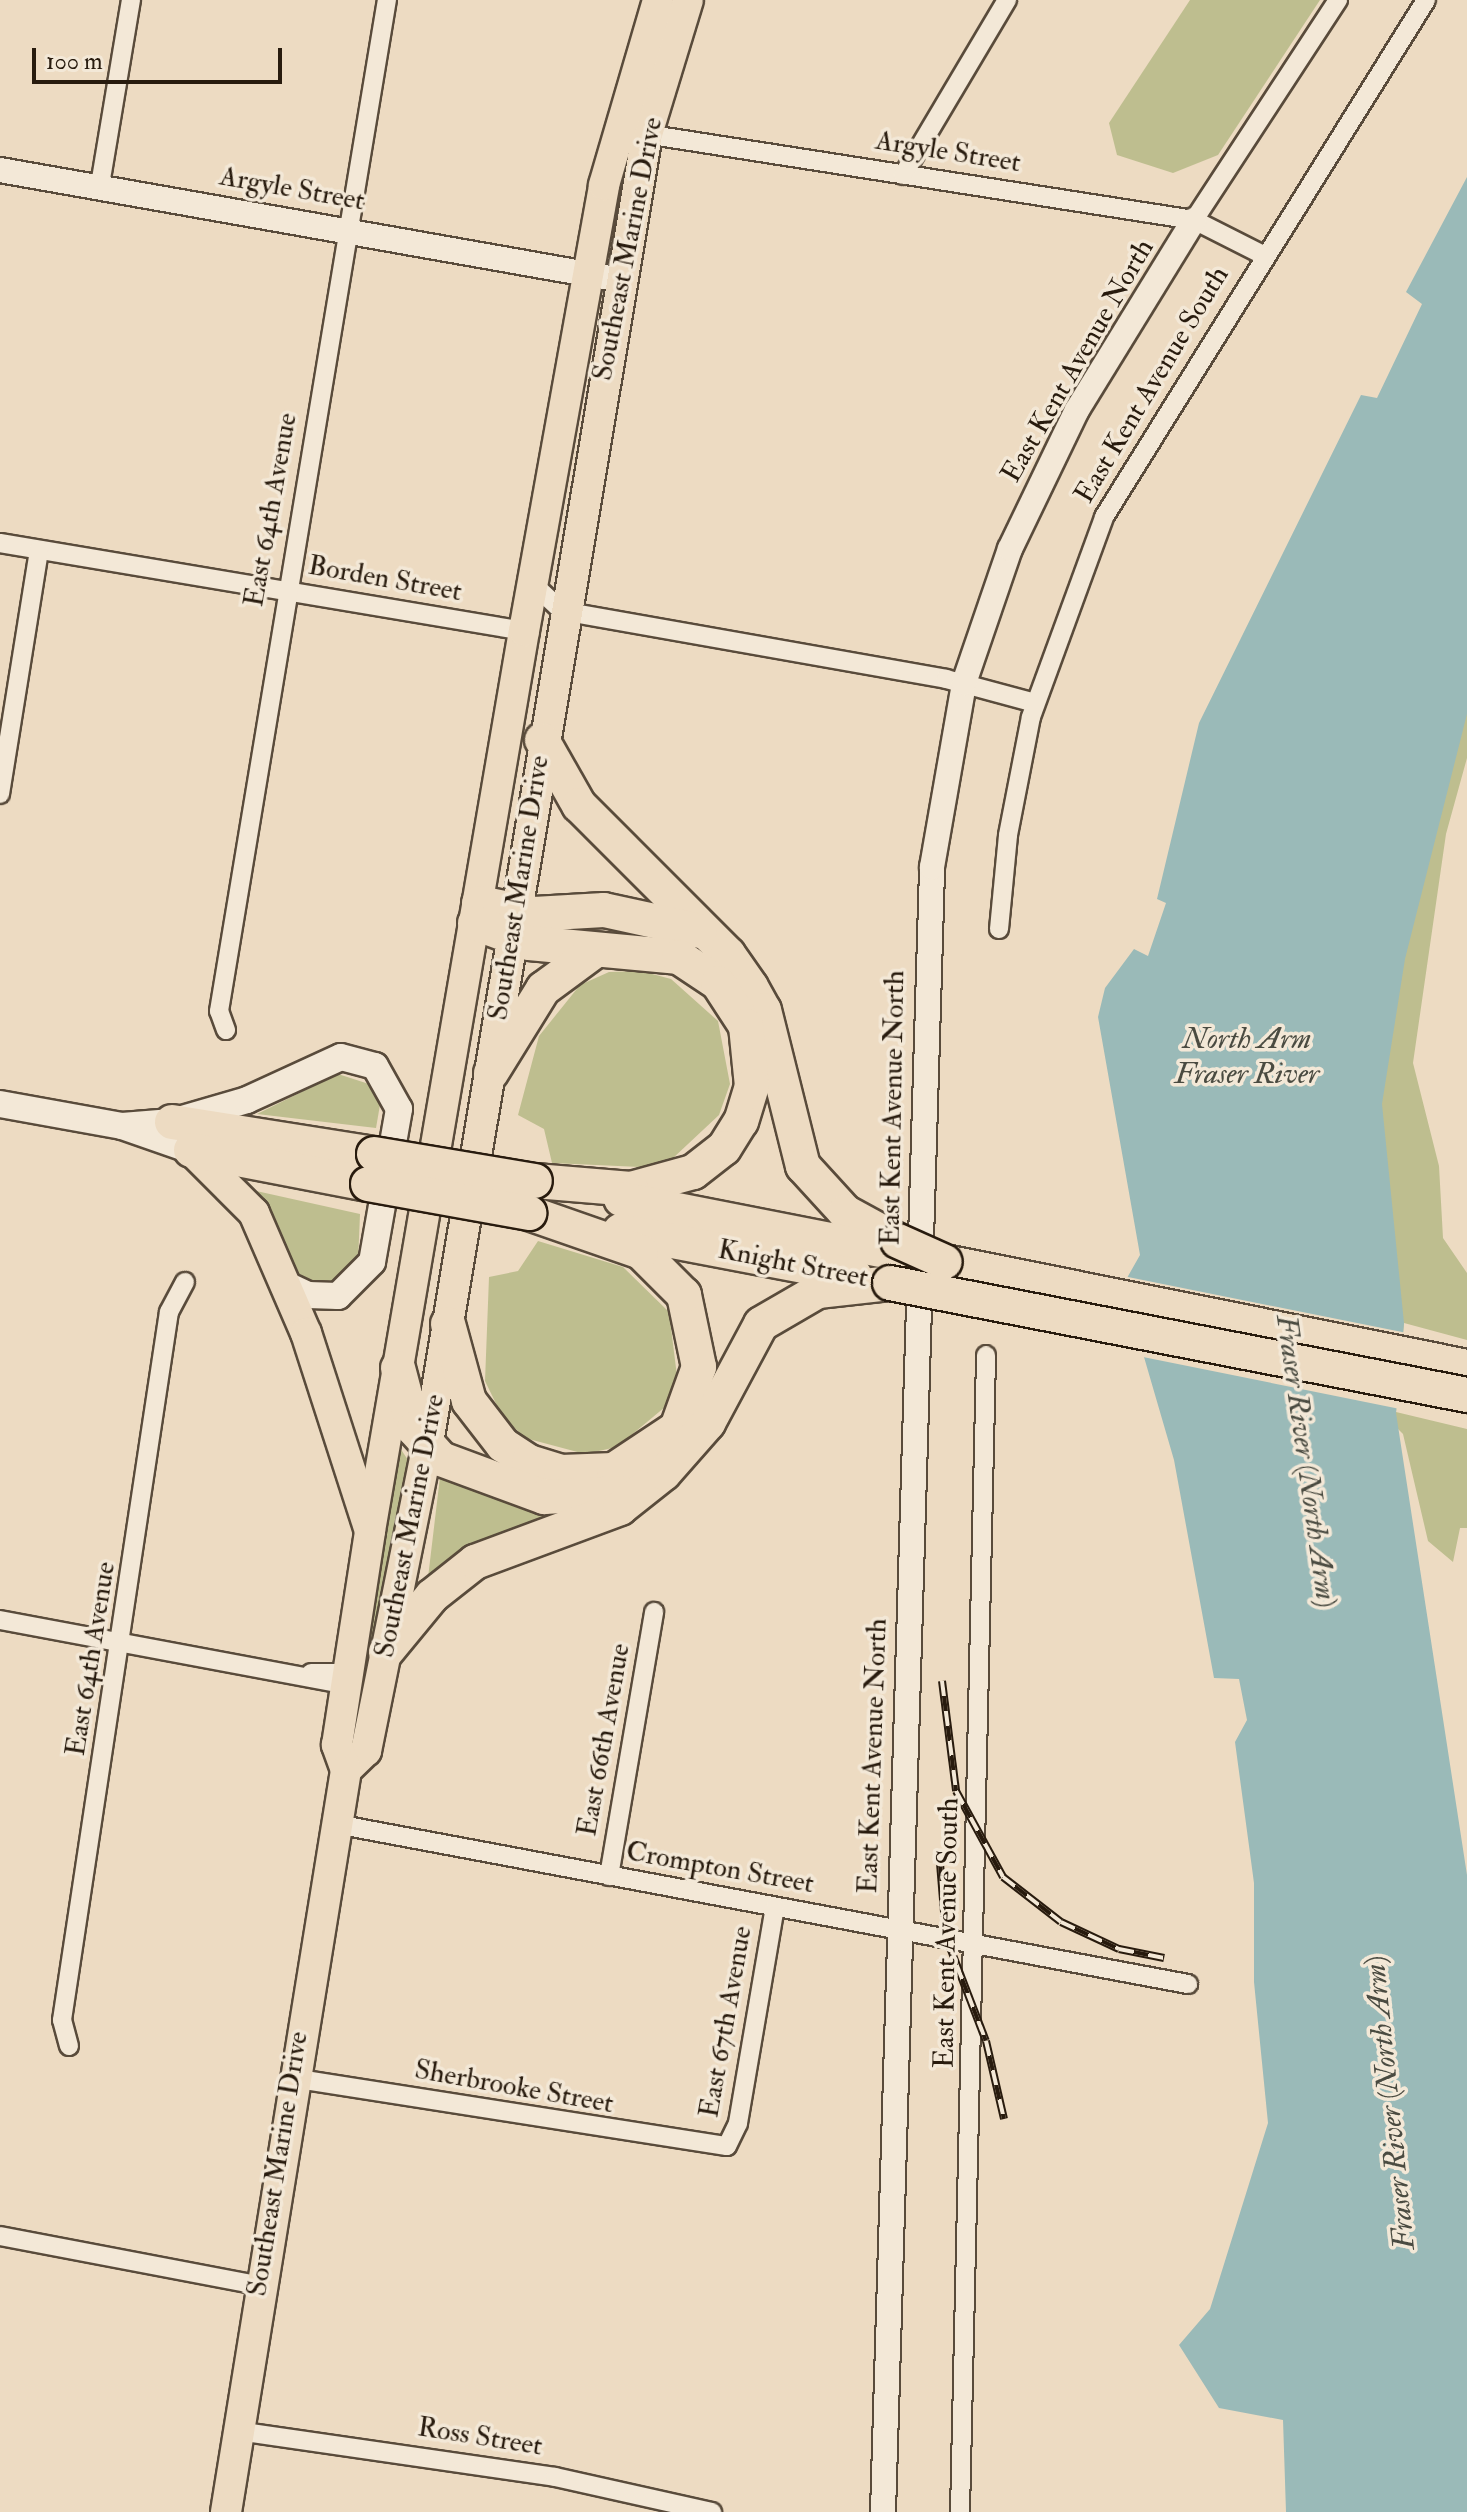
<!DOCTYPE html>
<html>
<head>
<meta charset="utf-8">
<style>
  body { margin:0 }
  #map { position:relative; width:1467px; height:2512px; overflow:hidden; background:#eddbc2; font-family:"IM FELL Double Pica",serif }
  div>[style] { position:absolute }
  .green>* { inset:0; background:#bebe8f }
  .water>* { inset:0; background:#9abab8 }
  .pier>* { inset:0; background:#eddbc2 }
  .roads { filter:drop-shadow(2px 0 #594b3b) drop-shadow(-2px 0 #594b3b) drop-shadow(0 2px #594b3b) drop-shadow(0 -2px #594b3b) }
  .minor>* { height:18px; margin:-9px; padding:0 9px; transform-origin:9px; border-radius:9px; background:#f3e8d7 }
  .tertiary>* { height:24px; margin:-12px; padding:0 12px; transform-origin:12px; border-radius:12px; background:#f3e8d7 }
  .secondary>* { height:26px; margin:-13px; padding:0 13px; transform-origin:13px; border-radius:13px; background:#f3e8d7 }
  .primary>* { height:30px; margin:-15px; padding:0 15px; transform-origin:15px; border-radius:15px; background:#eddbc2 }
  .motorway>* { height:34px; margin:-17px; padding:0 17px; transform-origin:17px; border-radius:17px; background:#eddbc2 }
  .rail>* { height:8px; margin-top:-4px; transform-origin:0; background:repeating-linear-gradient(90deg,#f3e8d7 0 15px,#281b0e 0 30px); box-sizing:border-box; border-block:2px solid #281b0e }
  .bridges { filter:drop-shadow(2px 0 #281b0e) drop-shadow(-2px 0 #281b0e) drop-shadow(0 2px #281b0e) drop-shadow(0 -2px #281b0e) }
  .motorway-bridge>* { height:34px; margin:-17px; padding:0 17px; transform-origin:17px; border-radius:17px; background:#eddbc2 }
  span { translate:-50% -50%; white-space:nowrap; text-align:center; line-height:1.15; -webkit-text-stroke:7px #f3e8d7; paint-order:stroke }
  .street-label { font-size:28px; color:#281b0e }
  .water-label { font-size:30px; color:#4a4b41; font-style:italic }
  .scale { position:absolute; left:32px; top:48px; width:250px; height:36px; box-sizing:border-box; border:4px solid #281b0e; border-top:0; padding-left:10px; font-size:24px; line-height:28px; white-space:nowrap; color:#281b0e; -webkit-text-stroke:6px #f3e8d7; paint-order:stroke }
</style>
</head>
<body>
<div id="map">
  <div class="green">
    <i style="clip-path:polygon(1190px 0,1320px 0,1218px 155px,1173px 173px,1117px 155px,1109px 123px)"></i>
    <i style="clip-path:polygon(1467px 664px,1467px 758px,1446px 834px,1413px 1063px,1439px 1166px,1443px 1238px,1467px 1273px,1467px 1340px,1404px 1323px,1396px 1412px,1467px 1429px,1467px 1528px,1460px 1528px,1453px 1562px,1428px 1541px,1403px 1434px,1380px 1411px,1357px 1166px)"></i>
    <i style="clip-path:polygon(641px 971px,671px 979px,718px 1021px,730px 1084px,719px 1115px,672px 1159px,640px 1167px,552px 1163px,544px 1129px,518px 1115px,539px 1036px,580px 985px,609px 972px)"></i>
    <i style="clip-path:polygon(338px 1074px,372px 1085px,381px 1099px,376px 1128px,257px 1114px)"></i>
    <i style="clip-path:polygon(252px 1190px,360px 1214px,358px 1262px,337px 1283px,310px 1285px,294px 1273px)"></i>
    <i style="clip-path:polygon(538px 1241px,623px 1267px,669px 1312px,677px 1376px,665px 1407px,617px 1447px,585px 1454px,525px 1438px,502px 1416px,485px 1381px,489px 1277px,518px 1271px)"></i>
    <i style="clip-path:polygon(400px 1448px,410px 1463px,371px 1659px,365px 1658px)"></i>
    <i style="clip-path:polygon(440px 1477px,518px 1508px,564px 1514px,427px 1586px)"></i>
  </div>
  <div class="water">
    <i style="clip-path:polygon(1467px 177px,1467px 714px,1405px 959px,1382px 1104px,1404px 1323px,1396px 1413px,1467px 1875px,1467px 2512px,1286px 2512px,1283px 2420px,1219px 2408px,1179px 2345px,1210px 2309px,1268px 2123px,1254px 1982px,1254px 1883px,1235px 1742px,1247px 1720px,1239px 1679px,1214px 1678px,1174px 1460px,1123px 1285px,1140px 1255px,1098px 1017px,1105px 988px,1134px 949px,1148px 956px,1166px 903px,1157px 899px,1199px 723px,1361px 395px,1377px 398px,1422px 304px,1406px 292px)"></i>
  </div>
  <div class="pier">
    <i style="clip-path:polygon(1123px 1276px,1407px 1333px,1400px 1409px,1143px 1357px)"></i>
  </div>
  <div class="roads">
    <div class="minor">
      <i style="left:639px;top:133px;width:562px;rotate:8.91deg"></i>
      <i style="left:1194px;top:220px;width:77px;rotate:26.9deg"></i>
      <i style="left:903px;top:175px;width:204px;rotate:-59.3deg"></i>
      <i style="left:100px;top:185px;width:188px;rotate:-80.5deg"></i>
      <i style="left:1194px;top:220px;width:263px;rotate:-56.8deg"></i>
      <i style="left:0;top:543px;width:531px;rotate:9.53deg"></i>
      <i style="left:532px;top:583px;width:41px;rotate:43deg"></i>
      <i style="left:562px;top:611px;width:390px;rotate:10deg"></i>
      <i style="left:946px;top:679px;width:92px;rotate:15.1deg"></i>
      <i style="left:0;top:794px;width:247px;rotate:-80.9deg"></i>
      <i style="left:999px;top:929px;width:94px;rotate:-84.5deg"></i>
      <i style="left:1008px;top:835px;width:120px;rotate:-79deg"></i>
      <i style="left:1031px;top:717px;width:213px;rotate:-69.9deg"></i>
      <i style="left:1104px;top:517px;width:609px;rotate:-58.08deg"></i>
      <i style="left:226px;top:1030px;width:20px;rotate:-110deg"></i>
      <i style="left:219px;top:1011px;width:1025px;rotate:-80.57deg"></i>
      <i style="left:0;top:1620px;width:352px;rotate:10.6deg"></i>
      <i style="left:311px;top:1673px;width:37px"></i>
      <i style="left:336px;top:1824px;width:867px;rotate:10.64deg"></i>
      <i style="left:609px;top:1876px;width:268px;rotate:-80.3deg"></i>
      <i style="left:69px;top:2046px;width:27px;rotate:-105deg"></i>
      <i style="left:62px;top:2020px;width:716px;rotate:-81.41deg"></i>
      <i style="left:169px;top:1312px;width:34px;rotate:-62deg"></i>
      <i style="left:292px;top:2078px;width:440px;rotate:8.9deg"></i>
      <i style="left:727px;top:2146px;width:25px;rotate:-64deg"></i>
      <i style="left:738px;top:2123px;width:219px;rotate:-80.3deg"></i>
      <i style="left:0;top:2236px;width:262px;rotate:10.8deg"></i>
      <i style="left:237px;top:2431px;width:321px;rotate:8.2deg"></i>
      <i style="left:555px;top:2477px;width:161px;rotate:12.6deg"></i>
      <i style="left:960px;top:2512px;width:1157px;rotate:-88.71deg"></i>
    </div>
    <div class="tertiary">
      <i style="left:0;top:170px;width:631px;rotate:10.04deg"></i>
      <i style="left:883px;top:2512px;width:1646px;rotate:-88.29deg"></i>
      <i style="left:932px;top:867px;width:187px;rotate:-80.1deg"></i>
      <i style="left:964px;top:683px;width:142px;rotate:-71.1deg"></i>
      <i style="left:1010px;top:549px;width:154px;rotate:-64.3deg"></i>
      <i style="left:1077px;top:410px;width:223px;rotate:-58.4deg"></i>
    </div>
    <div class="secondary">
      <i style="left:0;top:1104px;width:124px;rotate:10.2deg"></i>
      <i style="left:122px;top:1126px;width:73px;rotate:19.2deg"></i>
      <i style="left:122px;top:1126px;width:50px;rotate:-4.6deg"></i>
      <i style="left:172px;top:1122px;width:78px;rotate:-16.3deg"></i>
      <i style="left:247px;top:1100px;width:103px;rotate:-24.6deg"></i>
      <i style="left:341px;top:1057px;width:35px;rotate:15deg"></i>
      <i style="left:375px;top:1066px;width:49px;rotate:60.8deg"></i>
      <i style="left:399px;top:1109px;width:155px;rotate:100deg"></i>
      <i style="left:372px;top:1262px;width:48px;rotate:135deg"></i>
      <i style="left:338px;top:1296px;width:30px;rotate:-178deg"></i>
      <i style="left:308px;top:1295px;width:23px;rotate:-155deg"></i>
    </div>
    <div class="primary">
      <i style="left:191px;top:1150px;width:89px;rotate:45deg"></i>
      <i style="left:254px;top:1213px;width:131px;rotate:66.6deg"></i>
      <i style="left:306px;top:1333px;width:205px;rotate:72.1deg"></i>
      <i style="left:346px;top:1770px;width:28px;rotate:-44deg"></i>
      <i style="left:366px;top:1751px;width:308px;rotate:-78.6deg"></i>
      <i style="left:427px;top:1449px;width:1333px;rotate:-80.5deg"></i>
      <i style="left:647px;top:134px;width:140px;rotate:-73deg"></i>
      <i style="left:226px;top:2512px;width:752px;rotate:-80.81deg"></i>
      <i style="left:346px;top:1770px;width:27px;rotate:-110deg"></i>
      <i style="left:337px;top:1745px;width:217px;rotate:-81.2deg"></i>
      <i style="left:370px;top:1531px;width:913px;rotate:-80.29deg"></i>
      <i style="left:524px;top:631px;width:453px;rotate:-79.8deg"></i>
      <i style="left:604px;top:185px;width:193px;rotate:-73.7deg"></i>
    </div>
    <div class="motorway">
      <i style="left:542px;top:740px;width:75px;rotate:60.4deg"></i>
      <i style="left:579px;top:805px;width:211px;rotate:45deg"></i>
      <i style="left:728px;top:954px;width:40px;rotate:55.1deg"></i>
      <i style="left:751px;top:987px;width:26px;rotate:61deg"></i>
      <i style="left:764px;top:1010px;width:161px;rotate:76deg"></i>
      <i style="left:803px;top:1166px;width:62px;rotate:47.6deg"></i>
      <i style="left:845px;top:1212px;width:60px;rotate:28.7deg"></i>
      <i style="left:479px;top:903px;width:56px;rotate:11.3deg"></i>
      <i style="left:534px;top:914px;width:70px;rotate:-3.3deg"></i>
      <i style="left:604px;top:910px;width:98px;rotate:12.3deg"></i>
      <i style="left:475px;top:923px;width:58px;rotate:20.3deg"></i>
      <i style="left:529px;top:943px;width:151px;rotate:5.3deg"></i>
      <i style="left:679px;top:957px;width:47px;rotate:33.7deg"></i>
      <i style="left:718px;top:983px;width:51px;rotate:56.9deg"></i>
      <i style="left:746px;top:1026px;width:60px;rotate:84.3deg"></i>
      <i style="left:752px;top:1086px;width:37px;rotate:107deg"></i>
      <i style="left:741px;top:1121px;width:32px;rotate:122deg"></i>
      <i style="left:724px;top:1148px;width:39px;rotate:142deg"></i>
      <i style="left:693px;top:1172px;width:64px;rotate:164.7deg"></i>
      <i style="left:631px;top:1189px;width:96px;rotate:-175.2deg"></i>
      <i style="left:491px;top:1073px;width:99px;rotate:-58.2deg"></i>
      <i style="left:543px;top:989px;width:61px;rotate:-36.3deg"></i>
      <i style="left:172px;top:1122px;width:205px;rotate:9deg"></i>
      <i style="left:191px;top:1150px;width:180px;rotate:10.9deg"></i>
      <i style="left:621px;top:1199px;width:279px;rotate:11.1deg"></i>
      <i style="left:620px;top:1231px;width:239px;rotate:10.8deg"></i>
      <i style="left:945px;top:1262px;width:532px;rotate:11.37deg"></i>
      <i style="left:448px;top:1324px;width:80px;rotate:74.7deg"></i>
      <i style="left:469px;top:1401px;width:56px;rotate:52.3deg"></i>
      <i style="left:503px;top:1445px;width:31px;rotate:33deg"></i>
      <i style="left:529px;top:1462px;width:34px;rotate:17deg"></i>
      <i style="left:561px;top:1472px;width:53px;rotate:-2.2deg"></i>
      <i style="left:614px;top:1470px;width:76px;rotate:-33.7deg"></i>
      <i style="left:677px;top:1428px;width:65px;rotate:-70.2deg"></i>
      <i style="left:699px;top:1367px;width:74px;rotate:-101.8deg"></i>
      <i style="left:684px;top:1295px;width:61px;rotate:-135deg"></i>
      <i style="left:641px;top:1252px;width:119px;rotate:-160.8deg"></i>
      <i style="left:398px;top:1368px;width:63px;rotate:75.3deg"></i>
      <i style="left:414px;top:1429px;width:40px;rotate:48deg"></i>
      <i style="left:441px;top:1459px;width:110px;rotate:20.3deg"></i>
      <i style="left:544px;top:1497px;width:78px;rotate:-2.9deg"></i>
      <i style="left:386px;top:1652px;width:72px;rotate:-50.6deg"></i>
      <i style="left:432px;top:1596px;width:55px;rotate:-38.3deg"></i>
      <i style="left:475px;top:1562px;width:155px;rotate:-20.4deg"></i>
      <i style="left:620px;top:1508px;width:56px;rotate:-38.5deg"></i>
      <i style="left:664px;top:1473px;width:67px;rotate:-48.7deg"></i>
      <i style="left:708px;top:1423px;width:112px;rotate:-61.8deg"></i>
      <i style="left:761px;top:1324px;width:66px;rotate:-30.1deg"></i>
      <i style="left:818px;top:1291px;width:72px;rotate:-6.3deg"></i>
    </div>
  </div>
  <div class="rail">
    <i style="left:942px;top:1681px;width:111px;rotate:82.7deg"></i>
    <i style="left:956px;top:1791px;width:98px;rotate:61.3deg"></i>
    <i style="left:1003px;top:1877px;width:73px;rotate:37.8deg"></i>
    <i style="left:1061px;top:1922px;width:64px;rotate:25deg"></i>
    <i style="left:1119px;top:1949px;width:46px;rotate:11.3deg"></i>
    <i style="left:939px;top:1851px;width:86px;rotate:85.3deg"></i>
    <i style="left:946px;top:1937px;width:111px;rotate:69deg"></i>
    <i style="left:986px;top:2041px;width:80px;rotate:77deg"></i>
  </div>
  <div class="bridges">
    <div class="motorway-bridge">
      <i style="left:374px;top:1154px;width:163px;rotate:9.5deg"></i>
      <i style="left:368px;top:1184px;width:164px;rotate:10.2deg"></i>
      <i style="left:898px;top:1241px;width:51px;rotate:24.1deg"></i>
      <i style="left:890px;top:1283px;width:588px;rotate:10.98deg"></i>
    </div>
  </div>
  <div class="street-label">
    <span style="left:948px;top:152px;rotate:9deg">Argyle Street</span>
    <span style="left:292px;top:189px;rotate:10deg">Argyle Street</span>
    <span style="left:628px;top:249px;rotate:-79deg">Southeast Marine Drive</span>
    <span style="left:1078px;top:361px;rotate:-60deg">East Kent Avenue North</span>
    <span style="left:1152px;top:385px;rotate:-59deg">East Kent Avenue South</span>
    <span style="left:271px;top:510px;rotate:-80deg">East 64th Avenue</span>
    <span style="left:385px;top:579px;rotate:10deg">Borden Street</span>
    <span style="left:519px;top:888px;rotate:-81deg">Southeast Marine Drive</span>
    <span style="left:893px;top:1108px;rotate:-89deg">East Kent Avenue North</span>
    <span style="left:793px;top:1264px;rotate:11deg">Knight Street</span>
    <span style="left:410px;top:1526px;rotate:-79deg">Southeast Marine Drive</span>
    <span style="left:91px;top:1659px;rotate:-81deg">East 64th Avenue</span>
    <span style="left:604px;top:1740px;rotate:-80deg">East 66th Avenue</span>
    <span style="left:873px;top:1756px;rotate:-88deg">East Kent Avenue North</span>
    <span style="left:720px;top:1868px;rotate:10deg">Crompton Street</span>
    <span style="left:947px;top:1933px;rotate:-89deg">East Kent Avenue South</span>
    <span style="left:726px;top:2022px;rotate:-80deg">East 67th Avenue</span>
    <span style="left:514px;top:2087px;rotate:10deg">Sherbrooke Street</span>
    <span style="left:278px;top:2164px;rotate:-81deg">Southeast Marine Drive</span>
    <span style="left:480px;top:2437px;rotate:9deg">Ross Street</span>
  </div>
  <div class="water-label">
    <span style="left:1247px;top:1056px">North Arm<br>Fraser River</span>
    <span style="left:1306px;top:1461px;rotate:82deg">Fraser River (North Arm)</span>
    <span style="left:1390px;top:2103px;rotate:-96deg">Fraser River (North Arm)</span>
  </div>
  <div class="scale">100 m</div>
</div>
</body>
</html>
